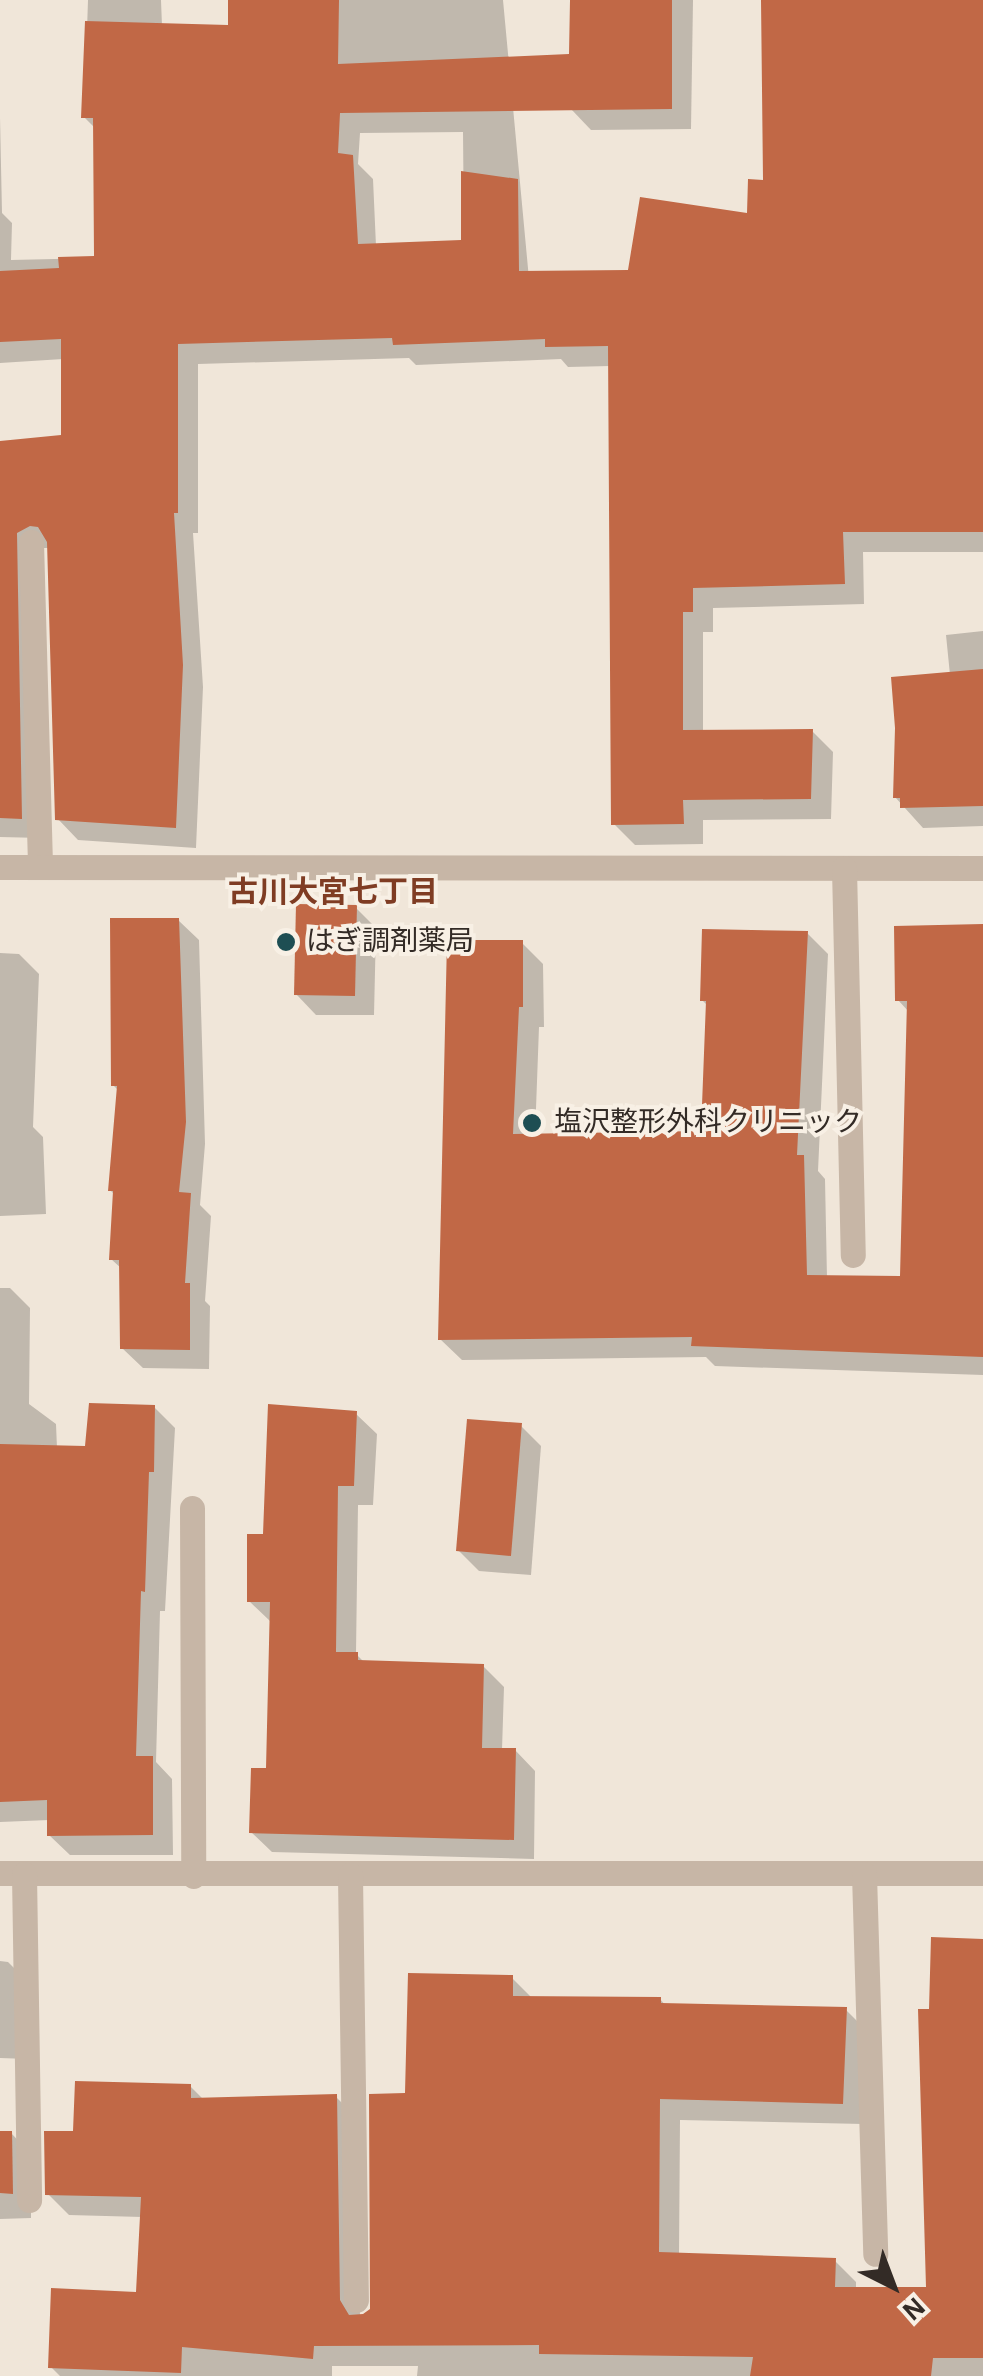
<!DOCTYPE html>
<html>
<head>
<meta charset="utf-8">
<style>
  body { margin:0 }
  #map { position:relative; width:983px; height:2376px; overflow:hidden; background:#f0e6d9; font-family:"Alegreya Sans","Noto Sans JP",sans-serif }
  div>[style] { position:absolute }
  .shadow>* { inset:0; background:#0003 }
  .building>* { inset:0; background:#c16846 }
  .street>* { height:25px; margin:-12.5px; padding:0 12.5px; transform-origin:12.5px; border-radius:12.5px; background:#c7b6a6 }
  .dots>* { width:28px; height:28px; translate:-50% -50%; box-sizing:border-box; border:5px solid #f8f0e5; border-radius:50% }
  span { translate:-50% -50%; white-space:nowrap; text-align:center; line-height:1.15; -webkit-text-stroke:8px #f8f0e5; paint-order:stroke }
  .poi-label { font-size:28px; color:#332b26 }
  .left { translate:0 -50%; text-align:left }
  .neighbourhood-label { font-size:30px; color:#7f3c23; font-weight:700 }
  .north { position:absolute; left:843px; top:2236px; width:100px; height:100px; -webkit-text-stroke:8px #f8f0e5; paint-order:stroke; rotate:138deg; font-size:28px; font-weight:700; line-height:40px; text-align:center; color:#332b26 }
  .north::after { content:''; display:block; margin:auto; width:35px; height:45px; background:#332b26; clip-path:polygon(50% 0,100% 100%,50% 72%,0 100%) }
</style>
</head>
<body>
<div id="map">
  <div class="shadow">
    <i style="clip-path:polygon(evenodd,88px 0,161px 0,162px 26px,231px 28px,231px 0,503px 0,529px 279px,630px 273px,750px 216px,765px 182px,764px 0,983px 0,983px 552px,863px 552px,864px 604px,713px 608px,713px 632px,703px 632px,703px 732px,812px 731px,833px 752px,831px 819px,703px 820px,703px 844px,635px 845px,614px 824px,610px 366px,568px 367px,561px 359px,416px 365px,409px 358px,198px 364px,198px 533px,193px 533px,203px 687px,196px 848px,78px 840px,57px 818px,50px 548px,44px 548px,35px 564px,42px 838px,0 837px,0 443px,64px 437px,63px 359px,0 363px,0 117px,2px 213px,12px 223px,11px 260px,97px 258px,95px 128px,84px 117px,88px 0,463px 132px,464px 242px,376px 246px,373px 179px,358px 164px,360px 133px,463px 132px)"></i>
    <i style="clip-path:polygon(572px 0,693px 0,691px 129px,591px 130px,571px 109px)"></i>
    <i style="clip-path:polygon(983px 631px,983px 826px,923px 828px,895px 797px,950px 675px,946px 635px)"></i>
    <i style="clip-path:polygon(356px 908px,376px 928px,374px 1015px,316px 1015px,296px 994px)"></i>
    <i style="clip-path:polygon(178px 920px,199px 940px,205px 1144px,200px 1205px,211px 1216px,205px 1301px,210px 1306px,209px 1369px,143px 1368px,122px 1348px,122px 1269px,111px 1259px,116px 1196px,110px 1190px,119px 1091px,113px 1085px)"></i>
    <i style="clip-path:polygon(983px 927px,983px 1375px,715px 1366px,706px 1357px,462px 1360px,440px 1339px,522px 943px,543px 964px,544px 1027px,539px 1027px,535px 1136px,704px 1134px,708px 1006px,702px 1000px,807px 933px,828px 954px,818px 1171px,825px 1179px,827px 1278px,903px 1279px,909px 1012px,898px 1000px)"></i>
    <i style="clip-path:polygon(0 953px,19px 954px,39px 974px,33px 1127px,43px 1137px,46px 1214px,0 1216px)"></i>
    <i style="clip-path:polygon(0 1288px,10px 1288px,30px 1308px,29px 1404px,56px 1424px,57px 1448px,88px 1449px,154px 1407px,175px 1428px,165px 1611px,160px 1611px,156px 1762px,172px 1779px,173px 1855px,70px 1855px,49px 1835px,49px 1820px,0 1822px)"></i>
    <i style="clip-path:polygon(356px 1414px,377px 1434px,373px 1505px,358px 1505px,356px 1654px,365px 1663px,483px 1666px,504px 1687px,502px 1750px,515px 1750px,535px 1771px,534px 1859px,272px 1852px,251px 1832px,268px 1771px,270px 1621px,249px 1601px,266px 1536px)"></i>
    <i style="clip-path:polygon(521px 1426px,541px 1446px,531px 1575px,479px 1571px,458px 1550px)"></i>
    <i style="clip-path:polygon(983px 1941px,983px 2376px,417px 2376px,418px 2366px,332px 2366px,332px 2376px,60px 2376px,51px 2367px,138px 2294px,142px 2217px,69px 2215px,48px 2194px,76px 2133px,190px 2086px,204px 2100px,336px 2097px,357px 2118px,360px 2317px,372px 2310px,408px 2095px,512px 1978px,533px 1999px,660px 1999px,666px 2006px,846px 2010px,867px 2031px,863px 2124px,680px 2120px,679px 2255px,835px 2261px,856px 2282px,856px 2290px,928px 2289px,932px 2012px)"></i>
    <i style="clip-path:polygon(0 1961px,8px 1962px,28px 1982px,28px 2059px,0 2058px)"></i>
    <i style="clip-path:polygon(11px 2133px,31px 2154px,31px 2218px,0 2219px,0 2134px)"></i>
  </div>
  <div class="building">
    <i style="clip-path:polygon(228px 0,339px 0,338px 64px,569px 54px,570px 0,672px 0,672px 109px,340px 113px,338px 153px,353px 155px,358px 244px,461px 240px,461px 171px,518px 179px,519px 271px,628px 270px,640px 197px,747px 213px,748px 179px,763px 180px,761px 0,983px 0,983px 532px,843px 532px,845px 584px,693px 588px,693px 612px,683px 612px,683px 730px,813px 729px,811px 799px,683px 800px,684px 824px,611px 825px,608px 346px,545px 347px,545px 339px,393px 345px,392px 338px,178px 344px,178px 513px,174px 513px,183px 665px,176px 828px,55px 820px,47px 542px,38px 527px,30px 526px,17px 533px,22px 819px,0 818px,0 441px,61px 435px,61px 339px,0 342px,0 271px,59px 268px,58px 257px,94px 256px,93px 118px,81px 118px,85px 21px,228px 25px)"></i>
    <i style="clip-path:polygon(983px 669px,983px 806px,900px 808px,900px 798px,893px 798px,895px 728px,891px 677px)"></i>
    <i style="clip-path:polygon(296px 904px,357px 905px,355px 996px,294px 995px)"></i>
    <i style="clip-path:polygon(110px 918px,179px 918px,186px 1122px,179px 1192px,191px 1193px,185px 1283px,190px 1283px,190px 1350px,120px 1349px,119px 1260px,109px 1260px,113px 1191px,108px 1191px,117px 1086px,111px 1086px)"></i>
    <i style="clip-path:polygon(983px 924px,983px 1357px,691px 1346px,692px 1337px,438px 1340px,447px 940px,523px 940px,523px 1007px,519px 1007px,513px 1134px,701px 1131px,706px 1001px,700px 1001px,702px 929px,808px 931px,797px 1155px,804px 1155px,807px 1275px,900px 1276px,907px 1001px,895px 1001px,894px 926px)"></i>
    <i style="clip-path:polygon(89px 1403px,155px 1405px,154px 1472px,149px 1472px,145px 1592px,141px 1591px,136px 1756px,153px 1756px,153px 1835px,47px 1836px,47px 1800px,0 1802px,0 1444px,85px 1446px)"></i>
    <i style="clip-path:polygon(268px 1404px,357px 1411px,354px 1486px,338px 1486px,336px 1652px,358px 1652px,358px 1660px,484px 1664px,482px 1748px,516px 1748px,514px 1840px,249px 1833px,251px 1768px,266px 1768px,270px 1602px,247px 1602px,247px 1534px,263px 1534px)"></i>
    <i style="clip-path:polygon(467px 1419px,522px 1423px,511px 1556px,456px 1551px)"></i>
    <i style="clip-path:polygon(931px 1937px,983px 1939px,983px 2358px,933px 2358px,931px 2376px,750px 2376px,753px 2357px,539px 2354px,539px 2345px,314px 2346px,313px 2359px,182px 2347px,181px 2373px,48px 2368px,51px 2288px,136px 2292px,141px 2197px,45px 2195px,44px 2131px,73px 2131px,75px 2081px,191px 2084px,191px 2098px,337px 2094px,340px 2300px,349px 2315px,363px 2314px,370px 2309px,369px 2094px,405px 2093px,408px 1973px,513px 1975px,513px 1996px,661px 1997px,661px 2003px,847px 2007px,843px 2104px,660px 2099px,659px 2252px,836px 2258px,835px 2287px,926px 2287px,918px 2009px,929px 2009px)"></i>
    <i style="clip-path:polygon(0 2131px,12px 2131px,13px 2194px,0 2193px)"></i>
  </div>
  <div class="street">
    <i style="left:31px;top:542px;width:325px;rotate:88.4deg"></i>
    <i style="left:0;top:867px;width:983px;rotate:0.06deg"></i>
    <i style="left:844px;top:868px;width:387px;rotate:88.7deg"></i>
    <i style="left:192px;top:1508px;width:368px;rotate:89.8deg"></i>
    <i style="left:0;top:1873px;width:983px"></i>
    <i style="left:24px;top:1874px;width:326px;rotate:89.1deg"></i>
    <i style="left:864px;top:1874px;width:380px;rotate:88.3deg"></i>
    <i style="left:350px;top:1875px;width:425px;rotate:89.2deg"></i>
  </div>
  <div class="dots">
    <i style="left:286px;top:942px;background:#1e4e53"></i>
    <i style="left:532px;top:1123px;background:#1e4e53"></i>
  </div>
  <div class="poi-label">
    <span class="left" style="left:306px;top:942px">はぎ調剤薬局</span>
    <span class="left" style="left:554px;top:1123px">塩沢整形外科クリニック</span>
  </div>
  <div class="neighbourhood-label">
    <span style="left:333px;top:893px">古川大宮七丁目</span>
  </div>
  <div class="north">N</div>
</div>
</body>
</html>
